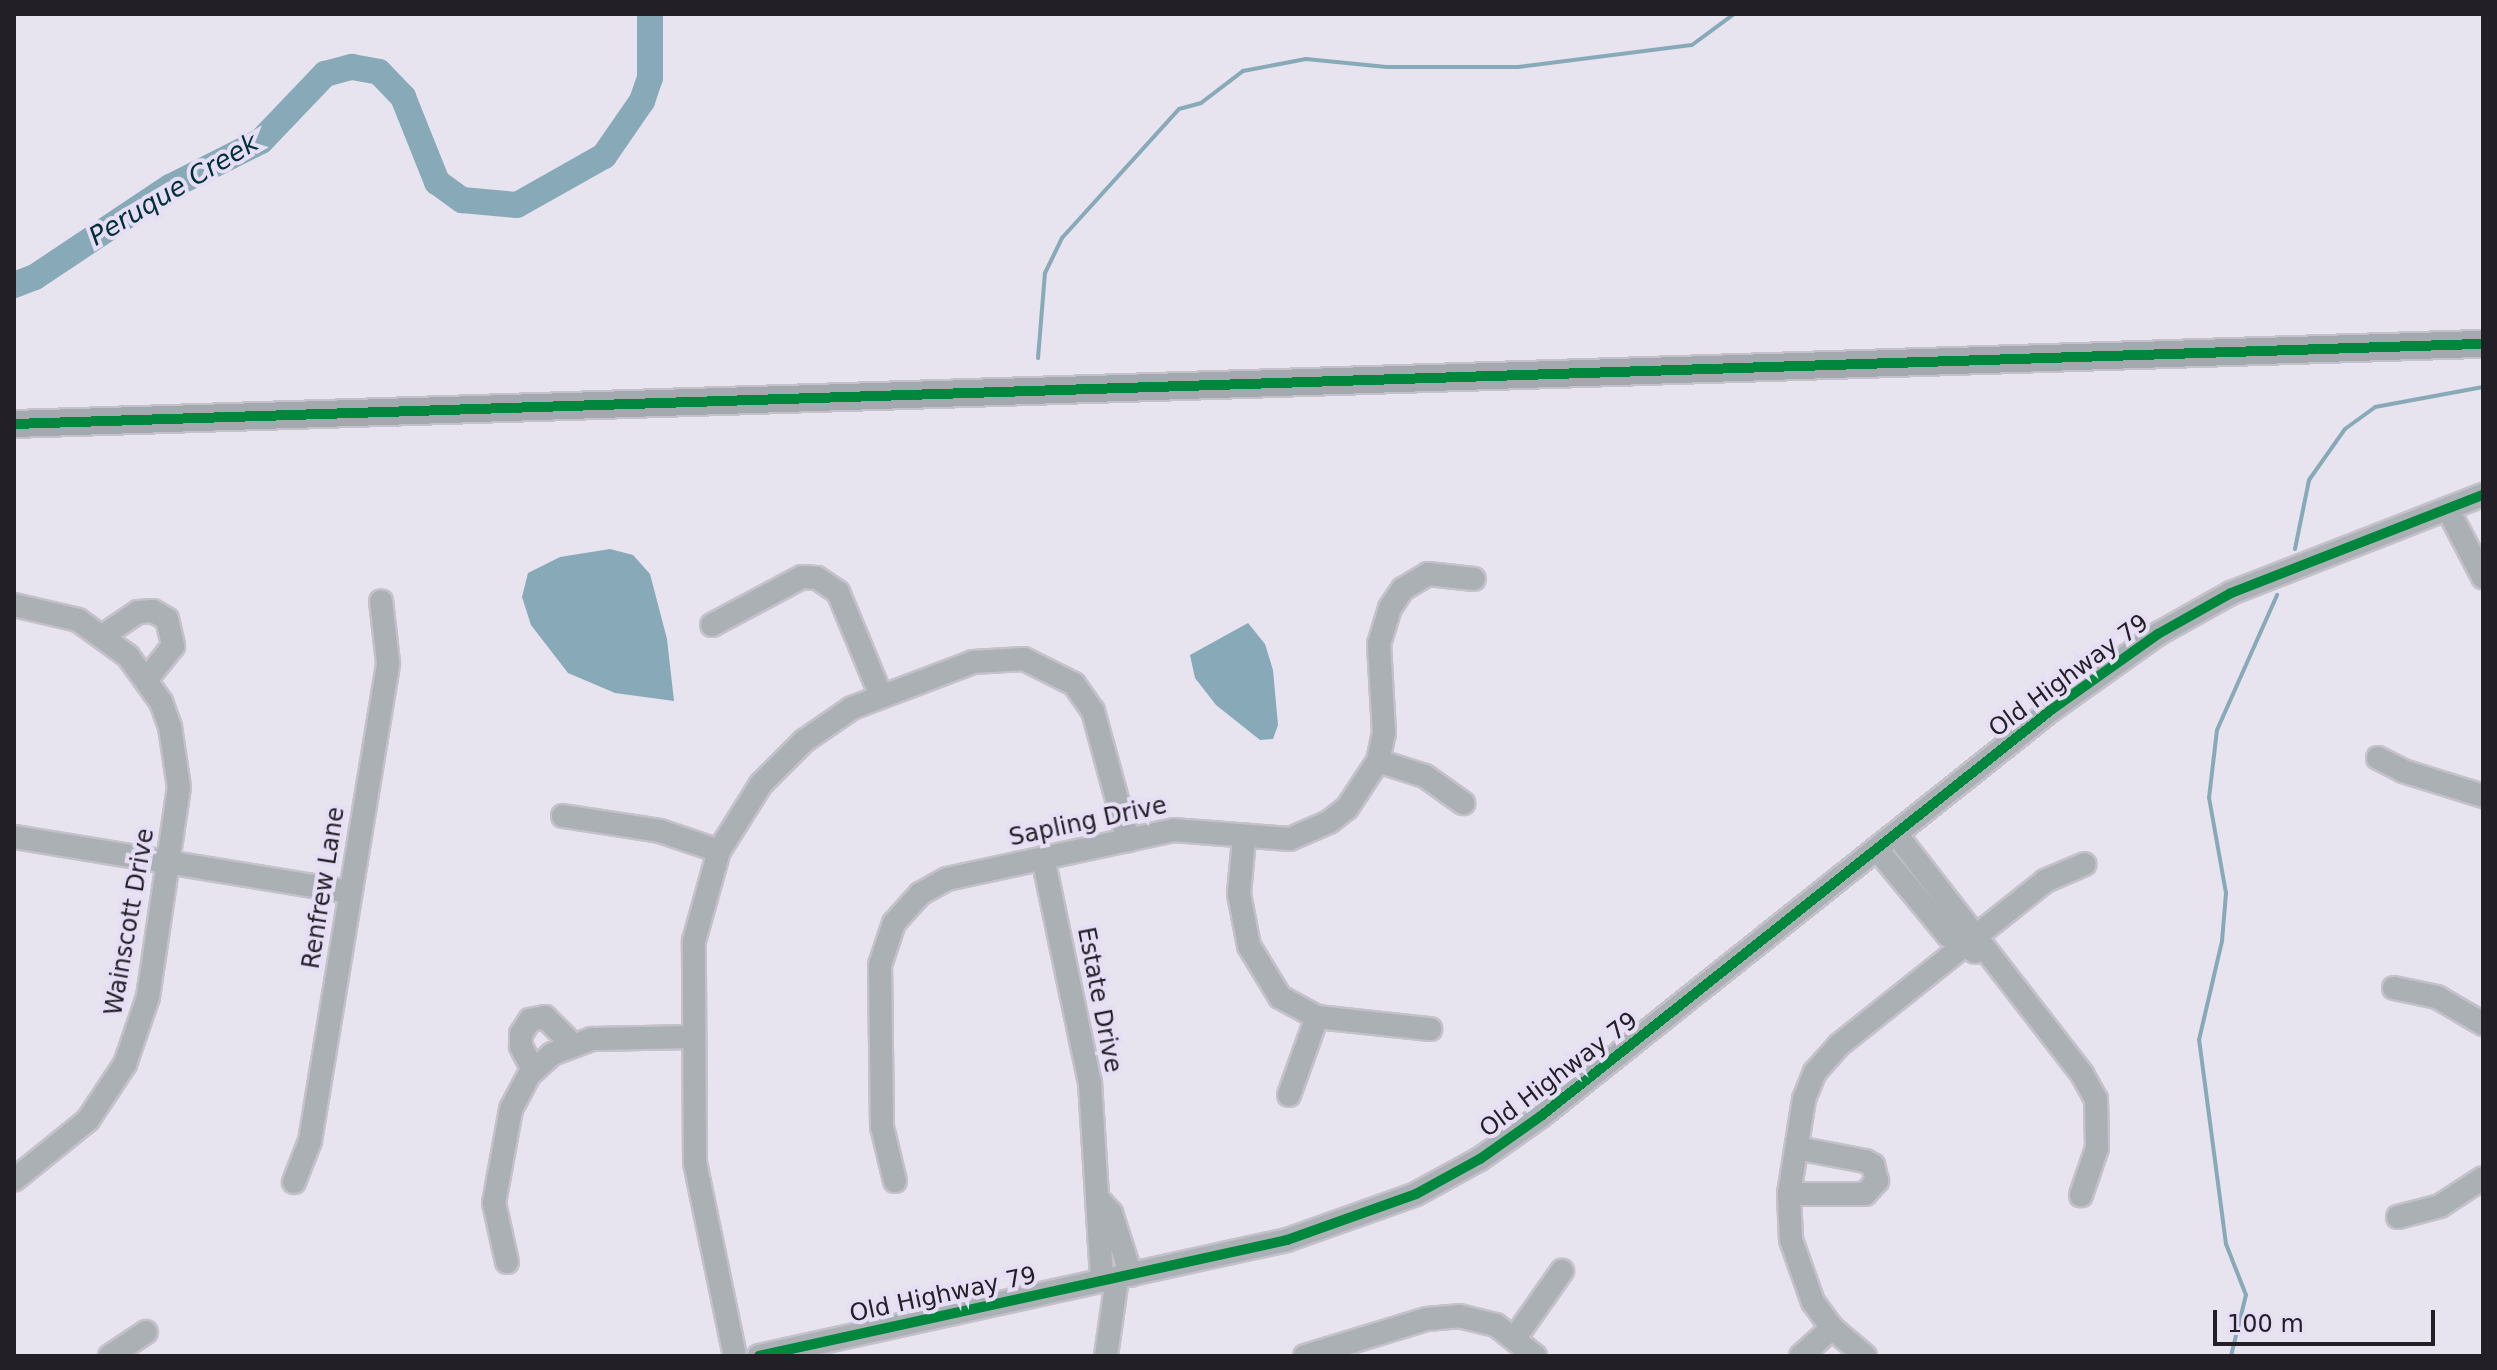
<!DOCTYPE html>
<html>
<head>
<meta charset="utf-8">
<style>
  body { margin:0 }
  #map { position:relative; width:2497px; height:1370px; overflow:hidden; background:#e7e3ef; font-family:"DejaVu Sans",sans-serif }
  div>[style] { position:absolute }
  .water>* { inset:0; background:#88aab8 }
  .stream>* { height:4px; margin:-2px; padding:0 2px; transform-origin:2px; border-radius:2px; background:#88aab8 }
  .river>* { height:26px; margin:-13px; padding:0 13px; transform-origin:13px; border-radius:13px; background:#88aab8 }
  .roads { filter:drop-shadow(2px 0 #c4c1ca) drop-shadow(-2px 0 #c4c1ca) drop-shadow(0 2px #c4c1ca) drop-shadow(0 -2px #c4c1ca) }
  .minor>* { height:22px; margin:-11px; padding:0 11px; transform-origin:11px; border-radius:11px; background:#abb0b5 }
  .major>* { height:26px; margin:-13px; padding:0 13px; transform-origin:13px; border-radius:13px; background:#a4a8af }
  .cycleway>* { height:10px; margin:-5px; padding:0 5px; transform-origin:5px; border-radius:5px; background:#00873e }
  span { translate:-50% -50%; white-space:nowrap; text-align:center; line-height:1.15; -webkit-text-stroke:8px #e6def4; paint-order:stroke }
  .street-label { font-size:24px; color:#221f27 }
  .water-label { font-size:26px; color:#002f3b; font-style:italic }
  .frame { position:absolute; inset:0; border:16px solid #221f27; pointer-events:none }
  .scale { position:absolute; left:2213px; top:1310px; width:222px; height:36px; box-sizing:border-box; border:4px solid #221f27; border-top:0; padding-left:10px; font-size:24px; line-height:28px; white-space:nowrap; color:#221f27; -webkit-text-stroke:6px #e6def4; paint-order:stroke }
</style>
</head>
<body>
<div id="map">
  <div class="water">
    <i style="clip-path:polygon(610px 549px,633px 555px,650px 574px,667px 639px,674px 701px,615px 693px,568px 673px,531px 625px,522px 597px,528px 573px,560px 557px)"></i>
    <i style="clip-path:polygon(1248px 623px,1265px 644px,1273px 670px,1278px 725px,1273px 739px,1260px 740px,1216px 705px,1195px 678px,1190px 655px)"></i>
  </div>
  <div class="stream">
    <i style="left:1038px;top:358px;width:85px;rotate:-85.3deg"></i>
    <i style="left:1045px;top:273px;width:39px;rotate:-64deg"></i>
    <i style="left:1062px;top:238px;width:174px;rotate:-47.8deg"></i>
    <i style="left:1179px;top:109px;width:23px;rotate:-15deg"></i>
    <i style="left:1201px;top:103px;width:53px;rotate:-37.3deg"></i>
    <i style="left:1243px;top:71px;width:64px;rotate:-10.8deg"></i>
    <i style="left:1306px;top:59px;width:81px;rotate:5.6deg"></i>
    <i style="left:1387px;top:67px;width:131px"></i>
    <i style="left:1518px;top:67px;width:175px;rotate:-7.2deg"></i>
    <i style="left:1692px;top:45px;width:52px;rotate:-36.4deg"></i>
    <i style="left:2295px;top:549px;width:70px;rotate:-78.5deg"></i>
    <i style="left:2309px;top:480px;width:62px;rotate:-54.8deg"></i>
    <i style="left:2345px;top:429px;width:37px;rotate:-36deg"></i>
    <i style="left:2375px;top:407px;width:110px;rotate:-10.5deg"></i>
    <i style="left:2231px;top:1356px;width:63px;rotate:-76.2deg"></i>
    <i style="left:2246px;top:1295px;width:55px;rotate:-111.4deg"></i>
    <i style="left:2226px;top:1244px;width:206px;rotate:-97.5deg"></i>
    <i style="left:2199px;top:1040px;width:102px;rotate:-76.9deg"></i>
    <i style="left:2222px;top:941px;width:48px;rotate:-85.2deg"></i>
    <i style="left:2226px;top:893px;width:97px;rotate:-100.1deg"></i>
    <i style="left:2209px;top:798px;width:68px;rotate:-83.3deg"></i>
    <i style="left:2217px;top:730px;width:148px;rotate:-66deg"></i>
  </div>
  <div class="river">
    <i style="left:14px;top:285px;width:22px;rotate:-21deg"></i>
    <i style="left:35px;top:277px;width:162px;rotate:-33.7deg"></i>
    <i style="left:170px;top:187px;width:102px;rotate:-26.8deg"></i>
    <i style="left:261px;top:141px;width:93px;rotate:-46.3deg"></i>
    <i style="left:325px;top:74px;width:28px;rotate:-15deg"></i>
    <i style="left:352px;top:67px;width:27px;rotate:10deg"></i>
    <i style="left:379px;top:72px;width:35px;rotate:46deg"></i>
    <i style="left:403px;top:97px;width:92px;rotate:68.2deg"></i>
    <i style="left:437px;top:182px;width:31px;rotate:36deg"></i>
    <i style="left:462px;top:200px;width:55px;rotate:5.2deg"></i>
    <i style="left:517px;top:205px;width:100px;rotate:-29.4deg"></i>
    <i style="left:604px;top:156px;width:67px;rotate:-55.4deg"></i>
    <i style="left:642px;top:101px;width:24px;rotate:-71deg"></i>
    <i style="left:650px;top:78px;width:64px;rotate:-90deg"></i>
  </div>
  <div class="roads">
    <div class="minor">
      <i style="left:2448px;top:510px;width:76px;rotate:62.4deg"></i>
      <i style="left:14px;top:605px;width:66px;rotate:13.2deg"></i>
      <i style="left:78px;top:620px;width:62px;rotate:35.8deg"></i>
      <i style="left:128px;top:656px;width:57px;rotate:54.3deg"></i>
      <i style="left:161px;top:702px;width:27px;rotate:70deg"></i>
      <i style="left:170px;top:727px;width:61px;rotate:81.5deg"></i>
      <i style="left:179px;top:787px;width:212px;rotate:98.4deg"></i>
      <i style="left:148px;top:997px;width:71px;rotate:108.9deg"></i>
      <i style="left:125px;top:1064px;width:67px;rotate:123.5deg"></i>
      <i style="left:88px;top:1120px;width:95px;rotate:141deg"></i>
      <i style="left:712px;top:625px;width:102px;rotate:-28.1deg"></i>
      <i style="left:802px;top:577px;width:15px;rotate:4deg"></i>
      <i style="left:817px;top:578px;width:25px;rotate:34deg"></i>
      <i style="left:838px;top:592px;width:113px;rotate:67.5deg"></i>
      <i style="left:104px;top:635px;width:41px;rotate:-34.1deg"></i>
      <i style="left:138px;top:612px;width:15px;rotate:-4deg"></i>
      <i style="left:153px;top:611px;width:16px;rotate:30deg"></i>
      <i style="left:167px;top:619px;width:28px;rotate:77deg"></i>
      <i style="left:173px;top:646px;width:42px;rotate:128.2deg"></i>
      <i style="left:2378px;top:758px;width:28px;rotate:27deg"></i>
      <i style="left:2403px;top:771px;width:84px;rotate:17.4deg"></i>
      <i style="left:1378px;top:761px;width:49px;rotate:17.7deg"></i>
      <i style="left:1425px;top:776px;width:47px;rotate:35.4deg"></i>
      <i style="left:563px;top:816px;width:98px;rotate:8.8deg"></i>
      <i style="left:660px;top:831px;width:62px;rotate:18.7deg"></i>
      <i style="left:1896px;top:834px;width:304px;rotate:52.2deg"></i>
      <i style="left:2082px;top:1074px;width:29px;rotate:61deg"></i>
      <i style="left:2096px;top:1099px;width:49px;rotate:88.8deg"></i>
      <i style="left:2097px;top:1148px;width:50px;rotate:108.8deg"></i>
      <i style="left:14px;top:837px;width:339px;rotate:9.3deg"></i>
      <i style="left:1244px;top:839px;width:55px;rotate:95.2deg"></i>
      <i style="left:1239px;top:894px;width:53px;rotate:79.1deg"></i>
      <i style="left:1249px;top:946px;width:60px;rotate:58.7deg"></i>
      <i style="left:1280px;top:997px;width:42px;rotate:28.4deg"></i>
      <i style="left:1317px;top:1017px;width:114px;rotate:6.1deg"></i>
      <i style="left:1877px;top:849px;width:112px;rotate:50.5deg"></i>
      <i style="left:1948px;top:935px;width:32px;rotate:32deg"></i>
      <i style="left:1043px;top:858px;width:229px;rotate:78.2deg"></i>
      <i style="left:1090px;top:1082px;width:199px;rotate:86.5deg"></i>
      <i style="left:2394px;top:988px;width:44px;rotate:11.8deg"></i>
      <i style="left:2437px;top:997px;width:53px;rotate:30.4deg"></i>
      <i style="left:533px;top:1070px;width:27px;rotate:-117deg"></i>
      <i style="left:521px;top:1046px;width:12px;rotate:-90deg"></i>
      <i style="left:521px;top:1034px;width:17px;rotate:-57deg"></i>
      <i style="left:530px;top:1020px;width:15px;rotate:-11deg"></i>
      <i style="left:545px;top:1017px;width:38px;rotate:45deg"></i>
      <i style="left:1289px;top:1095px;width:83px;rotate:-70.3deg"></i>
      <i style="left:895px;top:1181px;width:56px;rotate:-103.5deg"></i>
      <i style="left:882px;top:1127px;width:162px;rotate:-90.7deg"></i>
      <i style="left:880px;top:965px;width:44px;rotate:-71.6deg"></i>
      <i style="left:894px;top:923px;width:39px;rotate:-48deg"></i>
      <i style="left:920px;top:894px;width:31px;rotate:-29deg"></i>
      <i style="left:947px;top:879px;width:231px;rotate:-12.2deg"></i>
      <i style="left:1173px;top:830px;width:117px;rotate:4.4deg"></i>
      <i style="left:1290px;top:839px;width:43px;rotate:-23.6deg"></i>
      <i style="left:1329px;top:822px;width:23px;rotate:-38deg"></i>
      <i style="left:1347px;top:808px;width:56px;rotate:-56.6deg"></i>
      <i style="left:1378px;top:761px;width:29px;rotate:-78deg"></i>
      <i style="left:1384px;top:733px;width:89px;rotate:-93.2deg"></i>
      <i style="left:1379px;top:644px;width:38px;rotate:-73deg"></i>
      <i style="left:1390px;top:608px;width:23px;rotate:-56deg"></i>
      <i style="left:1403px;top:589px;width:29px;rotate:-31deg"></i>
      <i style="left:1428px;top:574px;width:46px;rotate:6.2deg"></i>
      <i style="left:294px;top:1182px;width:44px;rotate:-68.7deg"></i>
      <i style="left:310px;top:1141px;width:484px;rotate:-80.7deg"></i>
      <i style="left:388px;top:663px;width:62px;rotate:-96.4deg"></i>
      <i style="left:1789px;top:1194px;width:76px"></i>
      <i style="left:1865px;top:1194px;width:18px;rotate:-47deg"></i>
      <i style="left:1877px;top:1181px;width:16px;rotate:-104deg"></i>
      <i style="left:1873px;top:1165px;width:9px;rotate:-153deg"></i>
      <i style="left:1865px;top:1161px;width:69px;rotate:-169.2deg"></i>
      <i style="left:1099px;top:1200px;width:18px;rotate:47deg"></i>
      <i style="left:1111px;top:1213px;width:65px;rotate:72.1deg"></i>
      <i style="left:2398px;top:1217px;width:43px;rotate:-14.7deg"></i>
      <i style="left:2440px;top:1206px;width:51px;rotate:-33.1deg"></i>
      <i style="left:507px;top:1262px;width:60px;rotate:-102.4deg"></i>
      <i style="left:494px;top:1203px;width:96px;rotate:-79.7deg"></i>
      <i style="left:511px;top:1109px;width:40px;rotate:-62deg"></i>
      <i style="left:530px;top:1074px;width:30px;rotate:-42deg"></i>
      <i style="left:552px;top:1054px;width:43px;rotate:-20.6deg"></i>
      <i style="left:592px;top:1039px;width:101px;rotate:-1.1deg"></i>
      <i style="left:1515px;top:1338px;width:82px;rotate:-55deg"></i>
      <i style="left:110px;top:1356px;width:43px;rotate:-33.7deg"></i>
      <i style="left:735px;top:1356px;width:197px;rotate:-101.7deg"></i>
      <i style="left:695px;top:1163px;width:222px;rotate:-90.3deg"></i>
      <i style="left:694px;top:941px;width:93px;rotate:-74.5deg"></i>
      <i style="left:719px;top:851px;width:79px;rotate:-57.9deg"></i>
      <i style="left:761px;top:784px;width:61px;rotate:-45deg"></i>
      <i style="left:804px;top:741px;width:58px;rotate:-34.5deg"></i>
      <i style="left:852px;top:708px;width:129px;rotate:-20.8deg"></i>
      <i style="left:973px;top:662px;width:51px;rotate:-3.4deg"></i>
      <i style="left:1024px;top:659px;width:56px;rotate:26.6deg"></i>
      <i style="left:1074px;top:684px;width:33px;rotate:55deg"></i>
      <i style="left:1093px;top:711px;width:134px;rotate:74.8deg"></i>
      <i style="left:759px;top:1356px;width:541px;rotate:-12.39deg"></i>
      <i style="left:1287px;top:1240px;width:137px;rotate:-19.6deg"></i>
      <i style="left:1416px;top:1194px;width:73px;rotate:-28.7deg"></i>
      <i style="left:1480px;top:1159px;width:75px;rotate:-35.2deg"></i>
      <i style="left:1541px;top:1116px;width:652px;rotate:-38.52deg"></i>
      <i style="left:2051px;top:710px;width:131px;rotate:-35.4deg"></i>
      <i style="left:2158px;top:634px;width:84px;rotate:-29.3deg"></i>
      <i style="left:2231px;top:593px;width:270px;rotate:-21.3deg"></i>
      <i style="left:1106px;top:1356px;width:78px;rotate:-81.9deg"></i>
      <i style="left:1305px;top:1356px;width:127px;rotate:-16.9deg"></i>
      <i style="left:1427px;top:1319px;width:32px;rotate:-5deg"></i>
      <i style="left:1459px;top:1316px;width:38px;rotate:14deg"></i>
      <i style="left:1496px;top:1325px;width:50px;rotate:38.5deg"></i>
      <i style="left:1801px;top:1356px;width:42px;rotate:-42.1deg"></i>
      <i style="left:1865px;top:1356px;width:43px;rotate:-139.7deg"></i>
      <i style="left:1832px;top:1328px;width:32px;rotate:-126deg"></i>
      <i style="left:1813px;top:1302px;width:66px;rotate:-109.5deg"></i>
      <i style="left:1791px;top:1240px;width:46px;rotate:-92.5deg"></i>
      <i style="left:1789px;top:1194px;width:96px;rotate:-81deg"></i>
      <i style="left:1804px;top:1099px;width:29px;rotate:-68deg"></i>
      <i style="left:1815px;top:1072px;width:36px;rotate:-48deg"></i>
      <i style="left:1839px;top:1045px;width:263px;rotate:-38.5deg"></i>
      <i style="left:2045px;top:881px;width:43px;rotate:-23deg"></i>
    </div>
    <div class="major">
      <i style="left:14px;top:424px;width:2470px;rotate:-1.86deg"></i>
    </div>
  </div>
  <div class="cycleway">
    <i style="left:14px;top:424px;width:2470px;rotate:-1.86deg"></i>
    <i style="left:759px;top:1356px;width:541px;rotate:-12.39deg"></i>
    <i style="left:1287px;top:1240px;width:137px;rotate:-19.6deg"></i>
    <i style="left:1416px;top:1194px;width:73px;rotate:-28.7deg"></i>
    <i style="left:1480px;top:1159px;width:75px;rotate:-35.2deg"></i>
    <i style="left:1541px;top:1116px;width:652px;rotate:-38.52deg"></i>
    <i style="left:2051px;top:710px;width:131px;rotate:-35.4deg"></i>
    <i style="left:2158px;top:634px;width:84px;rotate:-29.3deg"></i>
    <i style="left:2231px;top:593px;width:270px;rotate:-21.3deg"></i>
  </div>
  <div class="street-label">
    <span style="left:2069px;top:676px;rotate:-36deg">Old Highway 79</span>
    <span style="left:1088px;top:822px;rotate:-12deg">Sapling Drive</span>
    <span style="left:324px;top:888px;rotate:-81deg">Renfrew Lane</span>
    <span style="left:130px;top:922px;rotate:-80deg">Wainscott Drive</span>
    <span style="left:1099px;top:1000px;rotate:79deg">Estate Drive</span>
    <span style="left:1559px;top:1075px;rotate:-37deg">Old Highway 79</span>
    <span style="left:943px;top:1295px;rotate:-12deg">Old Highway 79</span>
  </div>
  <div class="water-label">
    <span style="left:174px;top:190px;rotate:-31deg">Peruque Creek</span>
  </div>
  <div class="frame"></div>
  <div class="scale">100 m</div>
</div>
</body>
</html>
